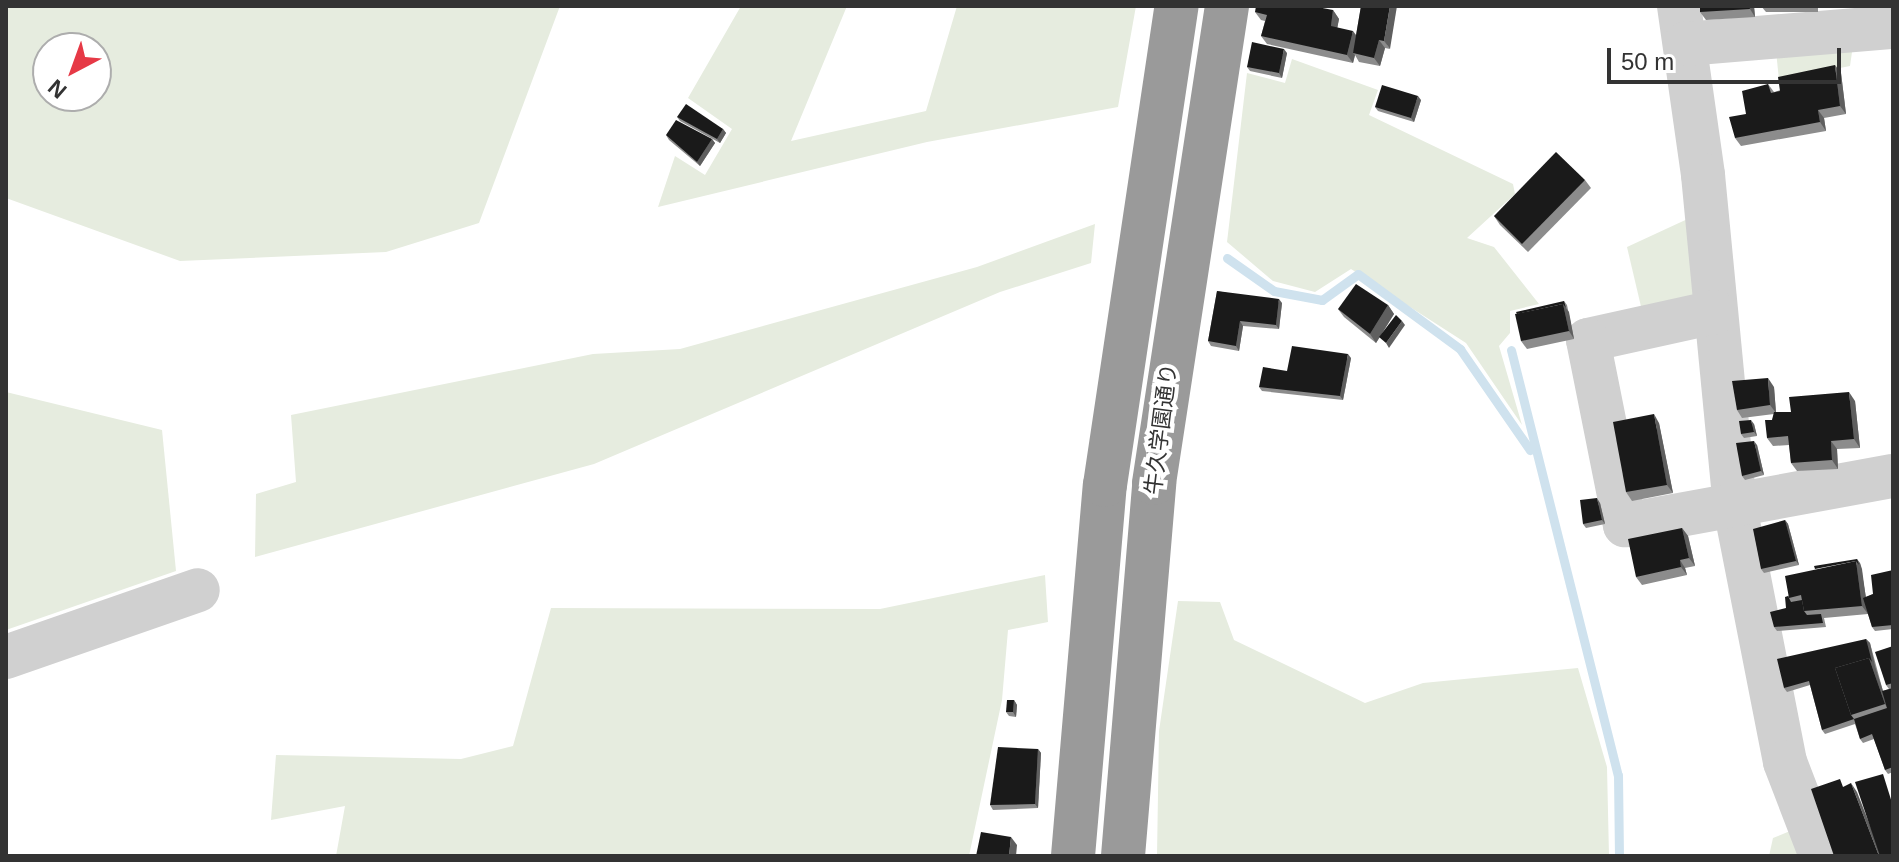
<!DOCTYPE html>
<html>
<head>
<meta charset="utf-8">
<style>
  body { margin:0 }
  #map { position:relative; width:1899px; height:862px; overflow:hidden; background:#fff; font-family:Helvetica,"Noto Sans JP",sans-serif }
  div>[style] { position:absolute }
  .green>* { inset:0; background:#e6ecdf }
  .stream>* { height:9px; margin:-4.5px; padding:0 4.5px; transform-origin:4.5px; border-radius:4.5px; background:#cfe2ee }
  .minor>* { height:44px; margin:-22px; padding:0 22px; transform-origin:22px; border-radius:22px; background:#d0d0d0 }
  .highway>* { height:44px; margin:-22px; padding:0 22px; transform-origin:22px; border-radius:22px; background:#9a9a9a }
  .wall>* { inset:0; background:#8c8c8c }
  .shaded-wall>* { inset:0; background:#5f5f5f }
  .building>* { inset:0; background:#1a1a1a }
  span { translate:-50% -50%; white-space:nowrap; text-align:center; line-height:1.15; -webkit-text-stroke:8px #fff; paint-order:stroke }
  .street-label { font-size:22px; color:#333 }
  .frame { position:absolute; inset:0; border:8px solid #333; pointer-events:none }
  .north { position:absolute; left:32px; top:32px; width:80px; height:80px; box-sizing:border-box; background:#fff; border:2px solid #adadad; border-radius:50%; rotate:221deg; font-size:22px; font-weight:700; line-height:32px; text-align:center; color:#333 }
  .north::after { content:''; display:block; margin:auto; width:28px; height:36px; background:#e63946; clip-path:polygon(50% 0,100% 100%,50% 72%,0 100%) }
  .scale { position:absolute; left:1607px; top:48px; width:234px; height:36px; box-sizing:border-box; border:4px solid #333; border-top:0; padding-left:10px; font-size:24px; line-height:28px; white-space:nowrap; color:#333; -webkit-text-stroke:6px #fff; paint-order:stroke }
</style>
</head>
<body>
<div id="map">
  <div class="green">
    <i style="clip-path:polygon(evenodd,6px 6px,560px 6px,479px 223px,386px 252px,180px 261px,6px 198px,6px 6px,48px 48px,96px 48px,96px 96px,48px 96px,48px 48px)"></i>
    <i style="clip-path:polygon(741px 6px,847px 6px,791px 141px,926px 111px,957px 6px,1136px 6px,1118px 107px,927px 142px,658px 207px,675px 156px,705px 175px,732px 129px,688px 98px)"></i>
    <i style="clip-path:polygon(1853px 45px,1850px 66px,1779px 80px,1776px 51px)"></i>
    <i style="clip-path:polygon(1292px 59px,1378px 90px,1369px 115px,1513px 184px,1515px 194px,1467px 238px,1494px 247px,1539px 304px,1510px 311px,1510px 333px,1499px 346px,1522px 425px,1466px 343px,1351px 269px,1315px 292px,1273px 281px,1227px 242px,1247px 73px,1285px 83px)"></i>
    <i style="clip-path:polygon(1694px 216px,1699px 301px,1643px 315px,1627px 247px)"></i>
    <i style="clip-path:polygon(1095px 224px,1091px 263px,1000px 292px,594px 464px,255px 557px,256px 494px,296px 482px,291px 415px,593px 354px,680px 349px,977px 267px)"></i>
    <i style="clip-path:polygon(6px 392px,162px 430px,176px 571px,6px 630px)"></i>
    <i style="clip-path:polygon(1045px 575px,1048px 622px,1008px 630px,1002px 700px,969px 856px,336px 856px,345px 806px,271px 820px,276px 755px,461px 759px,513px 746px,551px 608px,880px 609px)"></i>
    <i style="clip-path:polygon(1178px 601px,1220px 602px,1234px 640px,1365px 703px,1423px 683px,1578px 668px,1607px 767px,1609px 856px,1157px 856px,1159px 731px)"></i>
    <i style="clip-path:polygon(1795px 829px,1806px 856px,1769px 856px,1773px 838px)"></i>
  </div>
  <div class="stream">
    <i style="left:1227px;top:258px;width:57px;rotate:35.1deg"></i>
    <i style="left:1274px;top:291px;width:49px;rotate:10.6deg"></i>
    <i style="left:1322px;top:300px;width:44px;rotate:-35.8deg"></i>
    <i style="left:1358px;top:274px;width:127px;rotate:36.3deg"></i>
    <i style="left:1460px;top:349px;width:123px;rotate:55.3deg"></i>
    <i style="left:1511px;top:350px;width:438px;rotate:75.9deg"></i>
    <i style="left:1618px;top:775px;width:81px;rotate:89.3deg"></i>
  </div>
  <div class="minor">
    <i style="left:1679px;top:6px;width:171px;rotate:81.9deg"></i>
    <i style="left:1703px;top:175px;width:334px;rotate:84.5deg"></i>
    <i style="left:1735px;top:507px;width:260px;rotate:78.9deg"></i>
    <i style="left:1785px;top:762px;width:101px;rotate:69deg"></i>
    <i style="left:1685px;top:44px;width:209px;rotate:-4.7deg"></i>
    <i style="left:1715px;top:312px;width:130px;rotate:167.6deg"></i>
    <i style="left:1588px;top:340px;width:189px;rotate:78.7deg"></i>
    <i style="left:1625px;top:525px;width:272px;rotate:-10.4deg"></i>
    <i style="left:6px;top:657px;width:203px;rotate:-19.2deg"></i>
  </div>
  <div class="highway">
    <i style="left:1073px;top:856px;width:372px;rotate:-85.1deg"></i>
    <i style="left:1105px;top:485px;width:484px;rotate:-81.5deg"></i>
    <i style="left:1123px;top:856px;width:374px;rotate:-85.2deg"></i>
    <i style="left:1154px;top:483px;width:483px;rotate:-81.3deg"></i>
  </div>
  <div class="wall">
    <i style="clip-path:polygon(1361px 6px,1390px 49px,1385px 48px,1380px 66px,1359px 62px,1355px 55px,1353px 63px,1267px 44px,1261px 36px,1265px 21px,1261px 20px,1255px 12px,1333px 10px,1339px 19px,1337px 28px,1356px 35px)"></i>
    <i style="clip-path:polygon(1700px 6px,1754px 6px,1755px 17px,1706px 20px,1700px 12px)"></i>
    <i style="clip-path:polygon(1761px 6px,1818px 6px,1818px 12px,1766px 12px)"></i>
    <i style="clip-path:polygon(1287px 53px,1282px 78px,1250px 71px,1247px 67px)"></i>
    <i style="clip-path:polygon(1841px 73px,1846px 114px,1824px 118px,1826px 131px,1741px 146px,1735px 138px,1746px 114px,1768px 84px,1774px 92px)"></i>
    <i style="clip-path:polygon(1421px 100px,1414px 122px,1378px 111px,1375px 107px)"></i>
    <i style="clip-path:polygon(677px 117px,723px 129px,726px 133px,720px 143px,680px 121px)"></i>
    <i style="clip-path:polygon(666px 135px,712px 139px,715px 143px,700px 166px,669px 140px)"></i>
    <i style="clip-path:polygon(1585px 180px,1591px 188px,1528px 252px,1500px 225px,1494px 216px)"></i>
    <i style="clip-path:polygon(1217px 291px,1282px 303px,1279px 329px,1243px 326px,1239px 351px,1211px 346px,1208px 341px)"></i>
    <i style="clip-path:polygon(1564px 301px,1567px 305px,1574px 339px,1527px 349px,1521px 341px)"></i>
    <i style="clip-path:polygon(1388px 305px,1394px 314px,1376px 343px,1344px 317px,1338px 309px)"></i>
    <i style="clip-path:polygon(1351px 358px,1343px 400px,1262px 391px,1259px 387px,1287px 371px)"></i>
    <i style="clip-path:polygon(1774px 387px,1776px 412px,1791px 412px,1855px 401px,1860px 448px,1837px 449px,1838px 469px,1797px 471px,1791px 463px,1789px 445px,1773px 446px,1767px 438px,1774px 414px,1742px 418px,1737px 410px)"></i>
    <i style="clip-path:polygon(1659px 423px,1673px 493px,1632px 501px,1626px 492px)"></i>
    <i style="clip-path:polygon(1754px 424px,1757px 436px,1744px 438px,1741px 434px)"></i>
    <i style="clip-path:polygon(1757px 445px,1764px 475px,1745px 480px,1742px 476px)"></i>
    <i style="clip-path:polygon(1600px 503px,1605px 524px,1586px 528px,1583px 524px)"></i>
    <i style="clip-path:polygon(1785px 520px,1788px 524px,1799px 565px,1764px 573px,1761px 569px)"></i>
    <i style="clip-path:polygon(1682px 528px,1688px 536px,1695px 566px,1685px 568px,1687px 575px,1642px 585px,1636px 577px)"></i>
    <i style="clip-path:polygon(1860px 563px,1866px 597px,1873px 594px,1893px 570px,1893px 629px,1875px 631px,1872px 627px,1868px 614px,1824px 618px,1826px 627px,1777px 631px,1774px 627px,1786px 608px,1788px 596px)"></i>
    <i style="clip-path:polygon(1866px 639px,1870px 643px,1883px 691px,1889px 689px,1886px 685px,1893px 646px,1893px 772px,1888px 774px,1885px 770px,1874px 739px,1863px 743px,1860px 739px,1855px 724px,1825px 734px,1822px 730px,1810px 685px,1787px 692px,1784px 688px)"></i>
    <i style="clip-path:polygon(1014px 700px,1017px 705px,1016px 717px,1009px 716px,1006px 712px)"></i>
    <i style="clip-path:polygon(1038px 749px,1041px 753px,1038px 808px,993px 810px,990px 805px)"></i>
  </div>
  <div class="shaded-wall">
    <i style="clip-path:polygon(1390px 6px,1397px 6px,1390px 49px,1384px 41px)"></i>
    <i style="clip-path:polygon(1749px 6px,1754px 6px,1755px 17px,1750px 9px)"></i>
    <i style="clip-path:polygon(1333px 10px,1339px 19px,1336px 35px,1331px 26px)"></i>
    <i style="clip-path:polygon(1353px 31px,1359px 39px,1353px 53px,1355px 55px,1353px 63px,1347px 55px)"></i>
    <i style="clip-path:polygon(1379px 40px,1385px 48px,1380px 66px,1374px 58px)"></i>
    <i style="clip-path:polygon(1284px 49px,1287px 53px,1282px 78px,1279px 73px)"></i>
    <i style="clip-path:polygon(1835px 65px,1841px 73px,1846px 114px,1840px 106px)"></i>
    <i style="clip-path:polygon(1418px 96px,1421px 100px,1414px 122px,1411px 118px)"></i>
    <i style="clip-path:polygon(1818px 110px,1824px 118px,1826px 131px,1820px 122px)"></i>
    <i style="clip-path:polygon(723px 129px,726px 133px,720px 143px,717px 139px)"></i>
    <i style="clip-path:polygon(712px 139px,715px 143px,700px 166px,697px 162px)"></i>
    <i style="clip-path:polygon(1279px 299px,1282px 303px,1279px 329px,1276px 325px)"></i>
    <i style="clip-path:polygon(1563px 304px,1569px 312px,1574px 339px,1569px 331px)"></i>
    <i style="clip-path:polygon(1388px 305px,1394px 314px,1376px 343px,1370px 334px)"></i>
    <i style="clip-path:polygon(1240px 321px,1243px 326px,1239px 351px,1236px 346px)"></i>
    <i style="clip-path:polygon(1402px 321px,1405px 325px,1389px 348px,1386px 343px)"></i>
    <i style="clip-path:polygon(1348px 354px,1351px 358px,1343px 400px,1340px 396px)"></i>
    <i style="clip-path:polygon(1768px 378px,1774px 387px,1776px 413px,1770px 405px)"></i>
    <i style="clip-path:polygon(1849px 392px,1855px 401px,1860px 448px,1854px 439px)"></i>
    <i style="clip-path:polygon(1654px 414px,1659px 423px,1673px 493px,1667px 485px)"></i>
    <i style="clip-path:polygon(1751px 420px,1754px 424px,1757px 436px,1754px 432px)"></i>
    <i style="clip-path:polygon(1754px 441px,1757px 445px,1764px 475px,1761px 471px)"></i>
    <i style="clip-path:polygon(1831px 441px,1837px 449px,1838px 469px,1832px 460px)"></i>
    <i style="clip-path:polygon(1597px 498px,1600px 503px,1605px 524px,1602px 520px)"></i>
    <i style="clip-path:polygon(1785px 520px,1788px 524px,1799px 565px,1796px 561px)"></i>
    <i style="clip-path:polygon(1682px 528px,1688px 536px,1695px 566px,1689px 558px)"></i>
    <i style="clip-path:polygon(1857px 559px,1860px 563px,1862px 569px,1868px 614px,1862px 606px,1856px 561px)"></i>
    <i style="clip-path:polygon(1680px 560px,1685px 568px,1687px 575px,1681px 567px)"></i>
    <i style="clip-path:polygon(1866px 639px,1870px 643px,1875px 666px,1890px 713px,1885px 704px,1869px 658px)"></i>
    <i style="clip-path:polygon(1014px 700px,1017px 705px,1016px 717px,1013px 712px)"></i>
    <i style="clip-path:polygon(1038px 749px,1041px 753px,1038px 808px,1035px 804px)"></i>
    <i style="clip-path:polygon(1851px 783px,1857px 792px,1882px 856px,1879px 856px)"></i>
    <i style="clip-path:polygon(1011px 837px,1017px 845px,1016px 856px,1009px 856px)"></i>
  </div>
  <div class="building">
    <i style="clip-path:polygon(1256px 6px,1312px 6px,1333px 10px,1331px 26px,1353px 31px,1347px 55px,1261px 36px,1267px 15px,1255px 12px)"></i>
    <i style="clip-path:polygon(1361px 6px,1390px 6px,1384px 41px,1379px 40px,1374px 58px,1353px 53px)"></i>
    <i style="clip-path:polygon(1700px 6px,1749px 6px,1750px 9px,1700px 12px)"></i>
    <i style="clip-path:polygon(1252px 42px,1284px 49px,1279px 73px,1247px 67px)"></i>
    <i style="clip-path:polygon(1835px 65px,1840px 106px,1818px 110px,1820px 122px,1735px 138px,1729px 117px,1746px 114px,1742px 91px,1768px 84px,1771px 93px,1780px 91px,1778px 77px)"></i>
    <i style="clip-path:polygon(1382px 85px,1418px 96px,1411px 118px,1375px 107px)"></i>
    <i style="clip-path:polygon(686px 104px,723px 129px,717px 139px,677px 117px)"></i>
    <i style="clip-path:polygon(676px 120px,712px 139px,697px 162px,666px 135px)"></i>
    <i style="clip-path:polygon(1556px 152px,1585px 180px,1522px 244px,1494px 216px)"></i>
    <i style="clip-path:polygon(1356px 284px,1388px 305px,1370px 334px,1338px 309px)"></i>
    <i style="clip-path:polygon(1217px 291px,1279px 299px,1276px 325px,1240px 321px,1236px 346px,1208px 341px)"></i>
    <i style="clip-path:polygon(1564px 301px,1566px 308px,1563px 304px,1517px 314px,1516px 312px)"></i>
    <i style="clip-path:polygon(1563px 304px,1569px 331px,1521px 341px,1515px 314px)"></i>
    <i style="clip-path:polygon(1396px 315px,1402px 321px,1386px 343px,1379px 337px)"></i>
    <i style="clip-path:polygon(1292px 346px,1348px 354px,1340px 396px,1259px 387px,1263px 367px,1287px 371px)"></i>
    <i style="clip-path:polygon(1768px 378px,1770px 405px,1737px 410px,1732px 381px)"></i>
    <i style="clip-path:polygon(1849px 392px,1854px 439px,1831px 441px,1832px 460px,1791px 463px,1788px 436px,1767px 438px,1765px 420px,1772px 420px,1774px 412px,1791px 412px,1789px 397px)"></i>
    <i style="clip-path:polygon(1654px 414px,1667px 485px,1626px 492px,1613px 422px)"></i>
    <i style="clip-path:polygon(1751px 420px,1754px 432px,1741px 434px,1739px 421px)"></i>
    <i style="clip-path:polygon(1754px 441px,1761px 471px,1742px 476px,1736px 443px)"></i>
    <i style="clip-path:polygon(1597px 498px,1602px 520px,1583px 524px,1580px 500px)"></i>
    <i style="clip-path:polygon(1785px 520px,1796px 561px,1761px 569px,1753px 529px)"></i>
    <i style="clip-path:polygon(1682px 528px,1689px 558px,1680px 560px,1681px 567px,1636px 577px,1628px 539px)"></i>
    <i style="clip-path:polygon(1857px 559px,1859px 565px,1856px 561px,1815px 569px,1814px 566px)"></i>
    <i style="clip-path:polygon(1856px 561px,1862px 606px,1804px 611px,1801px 595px,1789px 598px,1785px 576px)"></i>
    <i style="clip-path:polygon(1893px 570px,1893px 625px,1872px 627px,1863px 598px,1873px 594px,1871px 575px)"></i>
    <i style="clip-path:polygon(1788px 596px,1791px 602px,1802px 600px,1804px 611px,1807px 615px,1821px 614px,1823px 623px,1774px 627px,1770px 612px,1786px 608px,1785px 597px)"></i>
    <i style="clip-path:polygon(1866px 639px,1872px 662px,1869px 658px,1835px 668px,1851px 715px,1854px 719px,1822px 730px,1809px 681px,1784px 688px,1777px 659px)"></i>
    <i style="clip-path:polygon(1893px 646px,1893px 683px,1886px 685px,1875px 652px)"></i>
    <i style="clip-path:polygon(1869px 658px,1885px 704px,1851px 715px,1835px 668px)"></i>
    <i style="clip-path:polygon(1893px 688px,1893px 767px,1885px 770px,1872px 734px,1860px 739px,1854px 719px,1887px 708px,1882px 691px)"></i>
    <i style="clip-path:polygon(1007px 700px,1014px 700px,1013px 712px,1006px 712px)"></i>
    <i style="clip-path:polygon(998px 747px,1038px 749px,1035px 804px,990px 805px)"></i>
    <i style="clip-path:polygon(1883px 774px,1893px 806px,1893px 856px,1880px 856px,1855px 782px)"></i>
    <i style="clip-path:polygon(1840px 779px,1843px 787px,1851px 783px,1879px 856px,1834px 856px,1811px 789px)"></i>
    <i style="clip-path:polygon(981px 832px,1011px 837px,1009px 856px,976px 856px)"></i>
  </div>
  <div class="street-label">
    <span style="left:1161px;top:429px;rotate:-83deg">牛久学園通り</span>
  </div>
  <div class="frame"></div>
  <div class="north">N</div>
  <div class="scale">50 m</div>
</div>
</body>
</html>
